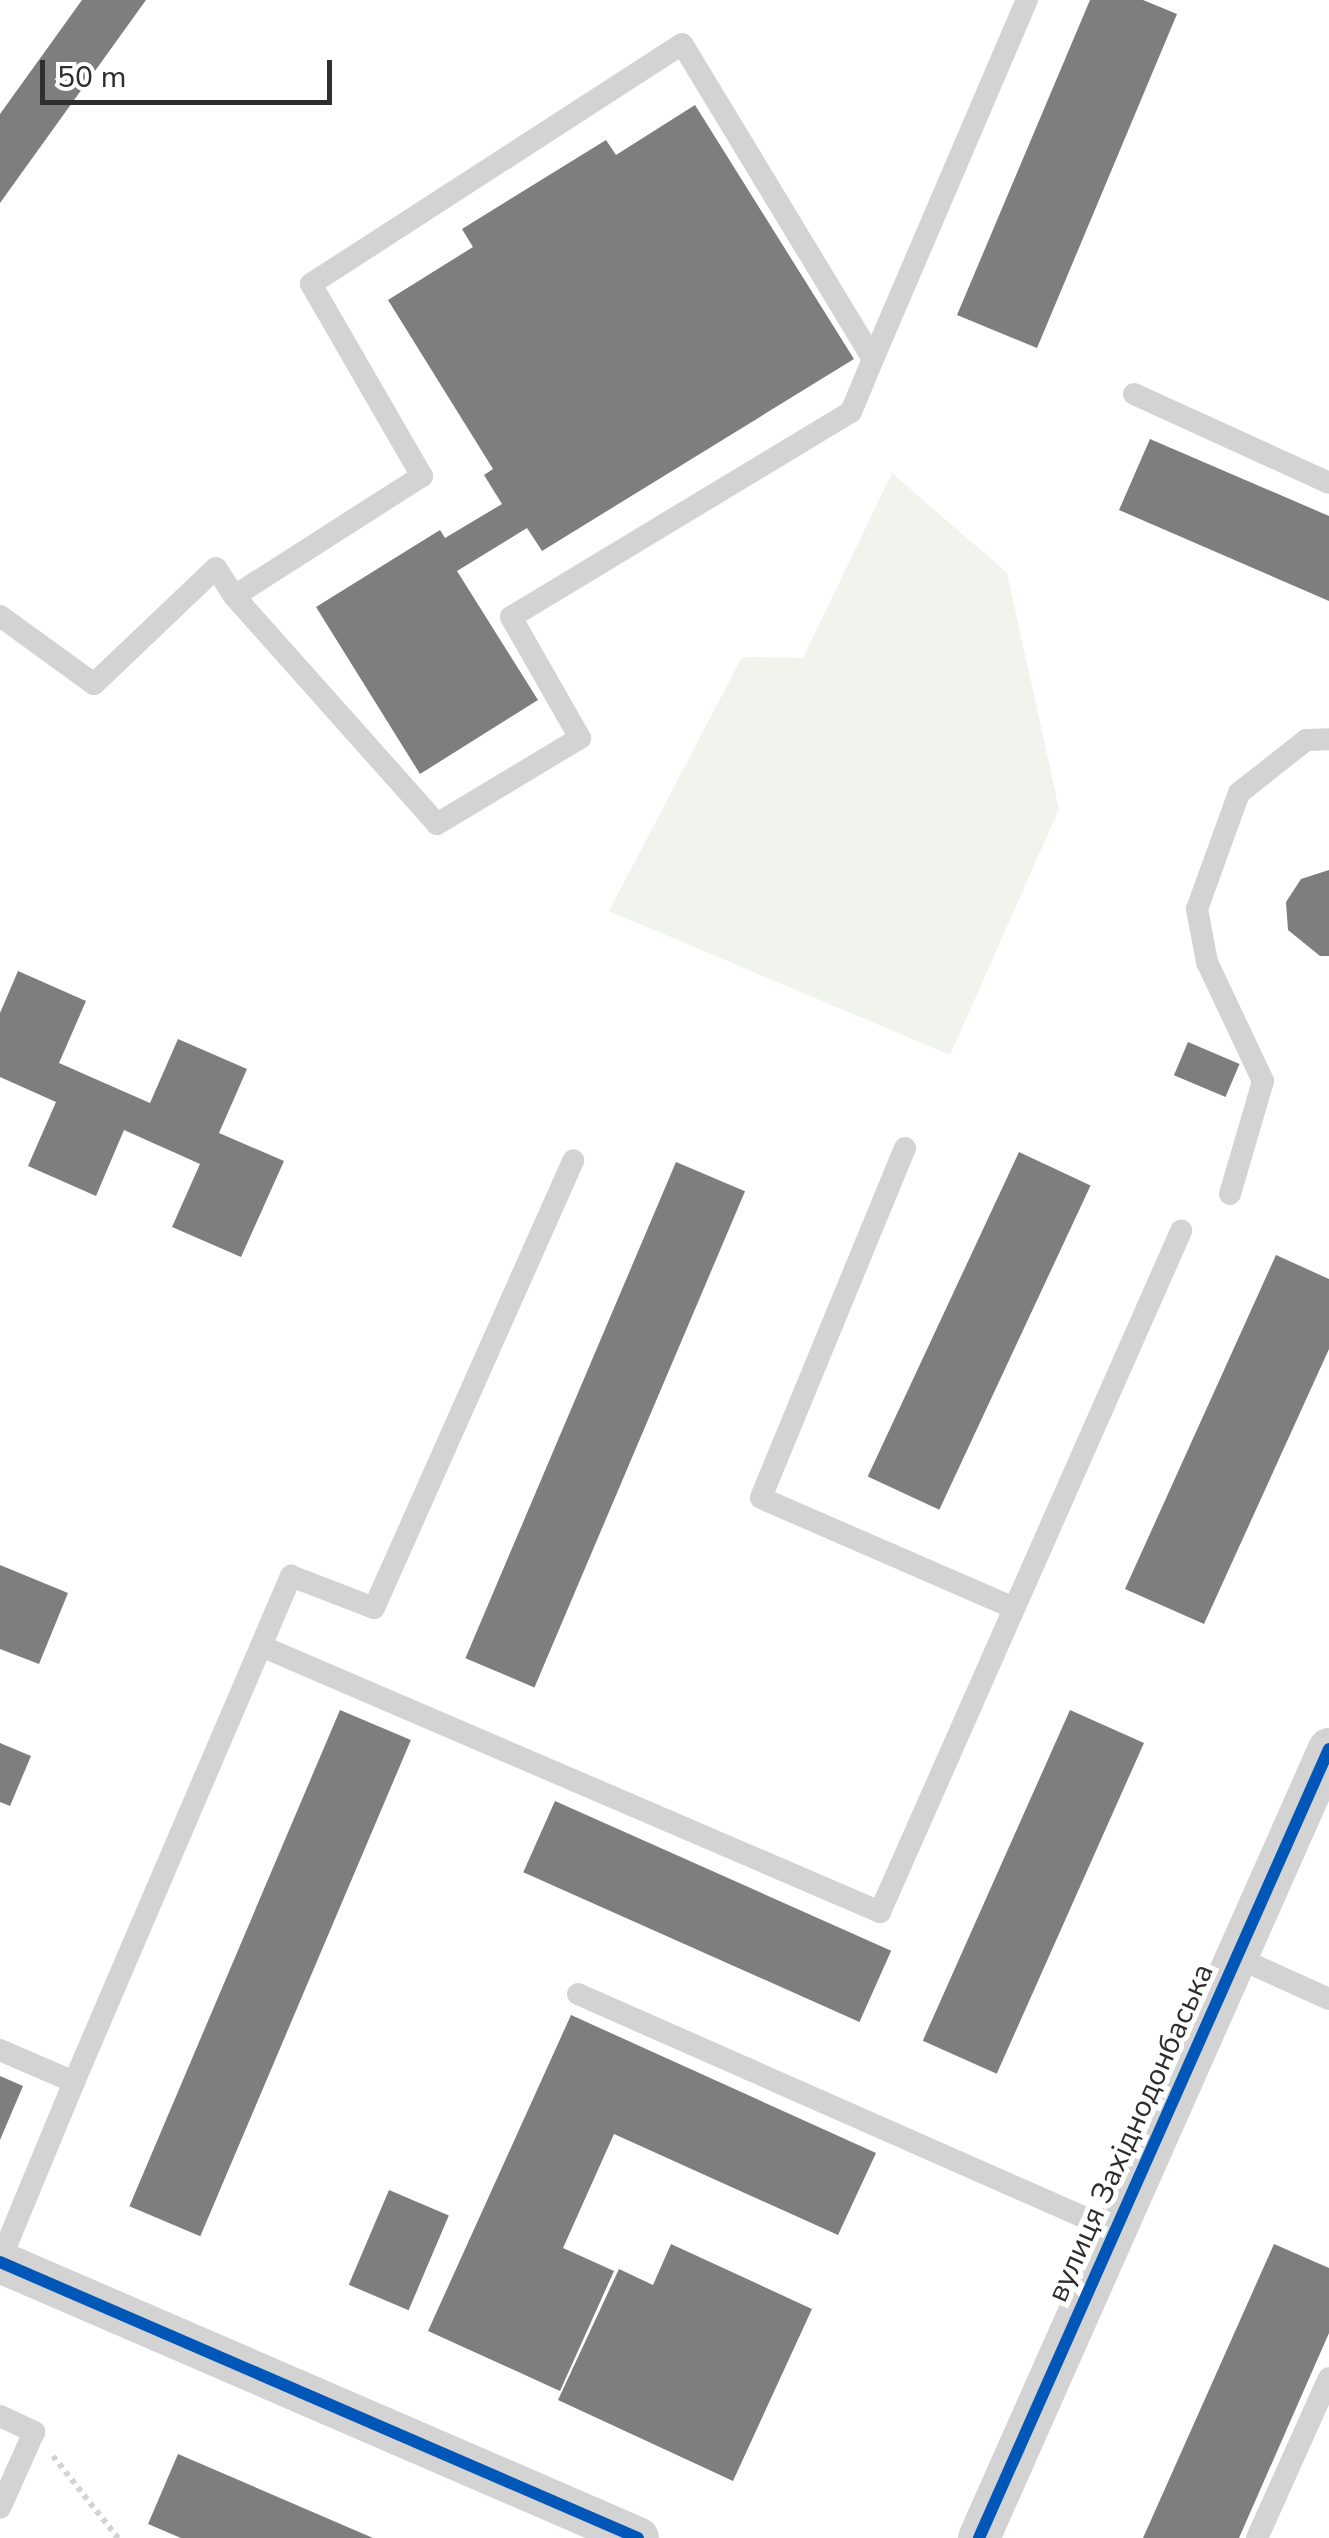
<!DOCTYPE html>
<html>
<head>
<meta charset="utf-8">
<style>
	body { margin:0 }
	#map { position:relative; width:1329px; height:2538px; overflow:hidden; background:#fff; font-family:"Nunito Sans",sans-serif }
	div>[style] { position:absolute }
	.green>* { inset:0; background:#f0f4ec }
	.building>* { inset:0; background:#7e7e7e; transform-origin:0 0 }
	.path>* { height:6px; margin-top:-3px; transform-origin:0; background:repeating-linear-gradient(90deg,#d3d3d3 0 5px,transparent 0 10px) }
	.service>* { height:22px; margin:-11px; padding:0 11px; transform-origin:11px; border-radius:11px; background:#d3d3d3 }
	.minor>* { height:42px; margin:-21px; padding:0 21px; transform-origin:21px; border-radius:21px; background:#d3d3d3 }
	.cycleway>* { height:12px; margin:-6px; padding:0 6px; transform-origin:6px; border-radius:6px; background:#0057b8 }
	span { translate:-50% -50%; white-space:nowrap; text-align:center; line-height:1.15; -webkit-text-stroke:10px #fff; paint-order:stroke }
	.street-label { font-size:30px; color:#2e2e2e }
	.scale { position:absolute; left:40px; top:60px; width:292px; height:45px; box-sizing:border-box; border:5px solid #2e2e2e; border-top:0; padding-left:12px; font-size:30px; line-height:35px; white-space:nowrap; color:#2e2e2e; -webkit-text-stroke:8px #fff; paint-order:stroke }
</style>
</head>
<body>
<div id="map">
	<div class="green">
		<div style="clip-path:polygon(892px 473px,1007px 573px,1059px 809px,950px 1055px,609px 911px,742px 657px,803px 658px)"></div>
	</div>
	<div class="building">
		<div style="clip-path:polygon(82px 0,146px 0,0 203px,0 114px)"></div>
		<div style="clip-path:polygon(1090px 0,1143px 0,1177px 14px,1037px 348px,957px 315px)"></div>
		<div style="clip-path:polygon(695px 105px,854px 359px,542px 551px,527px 528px,457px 571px,538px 700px,420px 774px,316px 607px,440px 530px,445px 538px,502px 504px,484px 475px,493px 469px,388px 300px,473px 247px,462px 229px,606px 140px,616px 155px)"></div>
		<div style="clip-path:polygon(1150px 439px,1329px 516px,1329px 601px,1119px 510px)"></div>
		<div style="clip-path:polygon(1329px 870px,1329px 956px,1320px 956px,1288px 930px,1286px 902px,1301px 879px)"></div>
		<div style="clip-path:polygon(18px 971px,86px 1001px,59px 1063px,150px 1103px,178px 1039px,247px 1069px,219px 1133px,284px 1161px,241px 1257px,172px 1227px,200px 1164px,124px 1130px,96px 1196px,28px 1166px,56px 1102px,0 1077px,0 1013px)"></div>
		<div style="left:1188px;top:1042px;width:56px;height:36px;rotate:23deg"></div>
		<div style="left:1019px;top:1152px;width:79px;height:358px;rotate:25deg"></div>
		<div style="left:676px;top:1162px;width:75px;height:539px;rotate:23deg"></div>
		<div style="clip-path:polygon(1276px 1255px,1329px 1279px,1329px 1349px,1204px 1624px,1125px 1589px)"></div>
		<div style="clip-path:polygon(0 1565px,68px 1593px,39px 1664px,0 1649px)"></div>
		<div style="left:340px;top:1710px;width:77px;height:539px;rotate:23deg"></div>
		<div style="left:1070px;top:1710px;width:81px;height:362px;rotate:24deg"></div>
		<div style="clip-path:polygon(0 1743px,31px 1756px,10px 1806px,0 1802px)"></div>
		<div style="left:555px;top:1801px;width:368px;height:78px;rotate:24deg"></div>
		<div style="clip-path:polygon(571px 2015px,876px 2153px,838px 2235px,614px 2134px,563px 2248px,614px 2271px,560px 2391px,428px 2331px)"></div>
		<div style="clip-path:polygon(0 2076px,23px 2086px,0 2140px)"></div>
		<div style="left:389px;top:2190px;width:65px;height:103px;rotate:23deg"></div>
		<div style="clip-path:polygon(671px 2244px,812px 2309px,733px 2481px,558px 2400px,619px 2269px,653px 2285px)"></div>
		<div style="clip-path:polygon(1274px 2244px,1329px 2268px,1329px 2333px,1239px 2538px,1143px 2538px)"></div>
		<div style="clip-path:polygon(178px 2454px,373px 2538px,181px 2538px,148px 2524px)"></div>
	</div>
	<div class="path">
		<div style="left:53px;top:2456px;width:105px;rotate:51.6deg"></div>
	</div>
	<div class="service">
		<div style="left:873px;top:359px;width:391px;rotate:-66.8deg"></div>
		<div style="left:1134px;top:394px;width:214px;rotate:24.5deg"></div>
		<div style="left:0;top:616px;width:116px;rotate:35.9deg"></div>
		<div style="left:94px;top:684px;width:168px;rotate:-43.6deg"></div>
		<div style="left:216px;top:568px;width:33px;rotate:57deg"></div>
		<div style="left:234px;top:596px;width:305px;rotate:48.3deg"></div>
		<div style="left:437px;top:824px;width:167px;rotate:-31deg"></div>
		<div style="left:580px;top:738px;width:139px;rotate:-119.7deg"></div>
		<div style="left:511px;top:617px;width:397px;rotate:-31.1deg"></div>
		<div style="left:851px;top:412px;width:57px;rotate:-67.5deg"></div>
		<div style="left:873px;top:359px;width:368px;rotate:-121.2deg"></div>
		<div style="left:682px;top:44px;width:442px;rotate:147.1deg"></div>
		<div style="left:311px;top:284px;width:222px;rotate:60deg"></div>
		<div style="left:422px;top:476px;width:223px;rotate:147.4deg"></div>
		<div style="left:905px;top:1148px;width:378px;rotate:112.4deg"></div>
		<div style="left:761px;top:1498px;width:276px;rotate:23.5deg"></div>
		<div style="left:1230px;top:1194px;width:118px;rotate:-73.7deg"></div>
		<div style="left:1263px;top:1081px;width:132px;rotate:-115.2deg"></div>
		<div style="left:1207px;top:962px;width:54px;rotate:-100.7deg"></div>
		<div style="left:1197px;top:909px;width:123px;rotate:-70.1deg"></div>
		<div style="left:1239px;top:793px;width:85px;rotate:-38.3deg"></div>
		<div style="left:1306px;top:740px;width:23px;rotate:-2deg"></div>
		<div style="left:261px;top:1646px;width:674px;rotate:23.25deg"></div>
		<div style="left:880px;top:1912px;width:745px;rotate:-66.15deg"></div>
		<div style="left:1236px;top:1957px;width:102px;rotate:24.3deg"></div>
		<div style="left:578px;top:1994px;width:587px;rotate:23.81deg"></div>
		<div style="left:0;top:2050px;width:81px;rotate:23.4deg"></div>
		<div style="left:74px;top:2082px;width:194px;rotate:112.5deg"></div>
		<div style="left:74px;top:2082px;width:551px;rotate:-66.79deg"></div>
		<div style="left:291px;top:1576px;width:89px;rotate:21.1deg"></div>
		<div style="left:374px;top:1608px;width:490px;rotate:-66deg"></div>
		<div style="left:0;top:2416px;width:38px;rotate:25deg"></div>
		<div style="left:34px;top:2432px;width:83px;rotate:114.1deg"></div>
		<div style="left:1257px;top:2538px;width:175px;rotate:-65.8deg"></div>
	</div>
	<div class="minor">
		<div style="left:0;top:2262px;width:695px;rotate:23.39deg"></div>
		<div style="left:979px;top:2538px;width:863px;rotate:-66.08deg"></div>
	</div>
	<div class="cycleway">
		<div style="left:0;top:2262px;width:695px;rotate:23.39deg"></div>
		<div style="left:979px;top:2538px;width:863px;rotate:-66.08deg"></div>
	</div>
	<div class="street-label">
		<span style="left:1131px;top:2133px;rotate:-66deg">вулиця Західнодонбаська</span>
	</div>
	<div class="scale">50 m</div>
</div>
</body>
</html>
